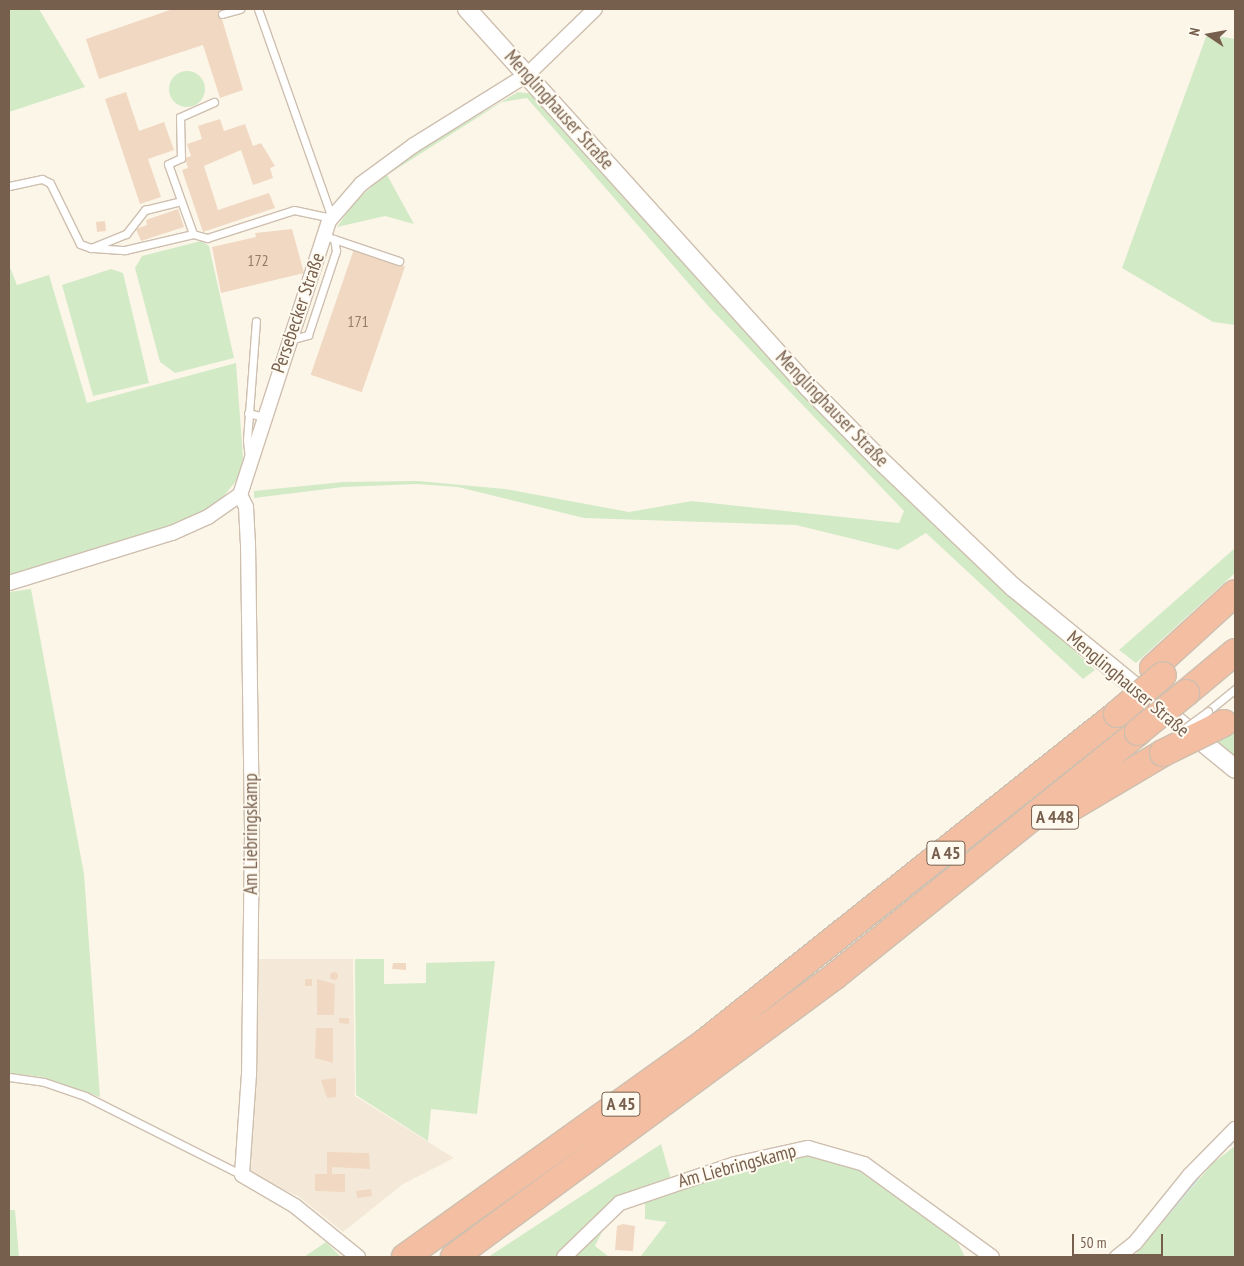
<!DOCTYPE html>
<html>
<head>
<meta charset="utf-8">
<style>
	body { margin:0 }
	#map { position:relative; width:1244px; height:1266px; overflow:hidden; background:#fcf6e9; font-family:"PT Sans Narrow",sans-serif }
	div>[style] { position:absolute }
	.residential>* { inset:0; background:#f4e9d8 }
	.green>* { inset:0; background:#d3eac7 }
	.round { border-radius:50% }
	.stream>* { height:4px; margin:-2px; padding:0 2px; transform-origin:2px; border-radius:2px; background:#bedde6 }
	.building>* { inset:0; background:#f1d8c2; transform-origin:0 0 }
	.roads { filter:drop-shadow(1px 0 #cebfaf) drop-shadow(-1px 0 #cebfaf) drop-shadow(0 1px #cebfaf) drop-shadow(0 -1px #cebfaf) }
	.service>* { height:7px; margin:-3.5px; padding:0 3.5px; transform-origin:3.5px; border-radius:3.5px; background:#fff }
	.minor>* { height:14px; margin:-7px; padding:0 7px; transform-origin:7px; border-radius:7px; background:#fff }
	.tertiary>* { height:18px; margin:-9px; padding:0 9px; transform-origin:9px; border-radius:9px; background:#fff }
	.motorway>* { height:26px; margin:-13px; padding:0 13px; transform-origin:13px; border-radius:13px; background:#f4bea2 }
	.bridges { filter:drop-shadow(1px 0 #cebfaf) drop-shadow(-1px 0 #cebfaf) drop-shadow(0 1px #cebfaf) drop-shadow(0 -1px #cebfaf) }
	.service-bridge>* { height:7px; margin:-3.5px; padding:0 3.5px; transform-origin:3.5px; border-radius:3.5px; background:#fff }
	.motorway-bridge>* { height:26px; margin:-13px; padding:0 13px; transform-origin:13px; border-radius:13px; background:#f4bea2 }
	span { translate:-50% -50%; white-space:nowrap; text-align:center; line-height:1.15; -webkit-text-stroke:4px #fffaf0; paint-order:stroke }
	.number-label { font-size:16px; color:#967d6a }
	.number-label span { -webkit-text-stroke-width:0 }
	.shield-label span { padding:1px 4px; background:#fffaf0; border:1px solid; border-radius:4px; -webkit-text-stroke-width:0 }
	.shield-label { font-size:18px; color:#775f4d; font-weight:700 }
	.street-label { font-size:19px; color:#775f4d }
	.frame { position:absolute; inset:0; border:10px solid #775f4d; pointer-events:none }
	.north { position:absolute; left:1184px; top:10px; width:50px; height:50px; -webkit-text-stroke:4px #fffaf0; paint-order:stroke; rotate:282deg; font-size:14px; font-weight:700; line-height:20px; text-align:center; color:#775f4d }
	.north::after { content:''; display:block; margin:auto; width:18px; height:22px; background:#775f4d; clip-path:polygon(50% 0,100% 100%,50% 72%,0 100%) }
	.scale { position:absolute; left:1072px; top:1234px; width:91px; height:22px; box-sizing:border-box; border:2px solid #775f4d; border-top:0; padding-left:6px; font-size:15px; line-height:18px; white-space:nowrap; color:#775f4d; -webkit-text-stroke:4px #fffaf0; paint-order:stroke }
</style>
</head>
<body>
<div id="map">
	<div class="residential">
		<div style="clip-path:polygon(256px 959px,353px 959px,355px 1096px,454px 1158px,403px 1184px,343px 1232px,298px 1196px,251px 1175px)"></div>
	</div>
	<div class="green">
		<div style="clip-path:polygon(9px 9px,39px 9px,85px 87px,9px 112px)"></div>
		<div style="clip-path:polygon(1207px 34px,1235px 39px,1235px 325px,1213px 322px,1122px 268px)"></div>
		<div class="round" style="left:169px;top:71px;width:36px;height:36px"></div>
		<div style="clip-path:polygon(518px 92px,534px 94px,852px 446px,1095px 670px,1083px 679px,926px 533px,898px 550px,796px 525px,584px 518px,458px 487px,417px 484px,343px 487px,254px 498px,254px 491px,343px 482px,418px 481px,505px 489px,629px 512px,692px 501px,899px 523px,904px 511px,710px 308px,527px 98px,502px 102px,387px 175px,414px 224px,385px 216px,337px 227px,354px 203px,398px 162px)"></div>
		<div style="clip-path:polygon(201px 241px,209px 246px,234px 358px,175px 373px,160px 362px,135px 268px,142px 256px)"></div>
		<div style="clip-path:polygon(9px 265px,17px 285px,49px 275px,87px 403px,236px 363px,244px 471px,215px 507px,178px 525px,9px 575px)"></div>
		<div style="clip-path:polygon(111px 269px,123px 273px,149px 383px,93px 396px,62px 285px)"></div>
		<div style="clip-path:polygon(1235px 548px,1235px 573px,1136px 663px,1119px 650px)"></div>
		<div style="clip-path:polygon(31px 589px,84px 874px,100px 1097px,42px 1077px,9px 1073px,9px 592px)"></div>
		<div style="clip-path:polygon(1235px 728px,1235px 761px,1213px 738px)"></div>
		<div style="clip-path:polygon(355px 959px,384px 959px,384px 984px,426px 983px,426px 963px,495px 961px,477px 1114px,431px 1109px,428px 1141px,356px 1095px)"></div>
		<div style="clip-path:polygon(661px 1144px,671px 1179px,618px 1200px,595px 1246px,609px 1257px,488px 1257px)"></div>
		<div style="clip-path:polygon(1235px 1146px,1235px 1257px,1133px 1257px,1213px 1163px)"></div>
		<div style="clip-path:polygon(812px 1153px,845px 1161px,879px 1179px,955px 1237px,965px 1257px,640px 1257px,667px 1222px,645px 1219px,645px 1200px,755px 1164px)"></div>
		<div style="clip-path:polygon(9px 1210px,15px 1210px,19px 1257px,9px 1257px)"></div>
		<div style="clip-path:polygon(326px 1242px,341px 1257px,304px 1257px)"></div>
	</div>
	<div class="stream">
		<div style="left:1229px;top:1145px;width:8px;rotate:-45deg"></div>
		<div style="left:1162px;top:1220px;width:56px;rotate:-50.1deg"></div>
	</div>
	<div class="building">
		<div style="clip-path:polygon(173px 9px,219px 9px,243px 90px,220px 98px,203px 45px,99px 79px,86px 39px)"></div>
		<div style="clip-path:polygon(126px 92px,139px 131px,164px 122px,174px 150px,148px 159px,161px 197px,140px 204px,105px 99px)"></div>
		<div style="clip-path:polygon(220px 119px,224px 131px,245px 124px,253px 146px,261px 143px,275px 166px,270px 168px,273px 178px,253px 185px,241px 150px,204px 166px,218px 210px,269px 193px,275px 208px,203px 232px,182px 170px,188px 168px,185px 158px,191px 156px,187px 144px,202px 139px,198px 126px)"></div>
		<div style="clip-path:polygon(178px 209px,184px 227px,141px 241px,136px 229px,147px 225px,146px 220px)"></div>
		<div style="left:105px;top:221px;width:10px;height:9px;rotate:84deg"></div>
		<div style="clip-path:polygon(292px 229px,304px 273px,221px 293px,212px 247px,256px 237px,255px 233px)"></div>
		<div style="left:354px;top:249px;width:54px;height:133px;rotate:19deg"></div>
		<div style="clip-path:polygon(393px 963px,406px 963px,406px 970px,392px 969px)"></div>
		<div class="round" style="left:330px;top:972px;width:8px;height:8px"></div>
		<div style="left:305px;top:979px;width:7px;height:7px"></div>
		<div style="clip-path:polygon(317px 979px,335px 984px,334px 1015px,317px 1015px)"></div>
		<div style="clip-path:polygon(339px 1018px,349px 1018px,349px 1024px,339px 1023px)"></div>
		<div style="clip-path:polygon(316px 1028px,333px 1028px,333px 1063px,315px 1058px)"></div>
		<div style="clip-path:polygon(336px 1078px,336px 1097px,327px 1098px,321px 1080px)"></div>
		<div style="clip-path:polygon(327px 1152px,369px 1153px,370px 1169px,332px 1167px,332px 1174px,345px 1174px,345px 1192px,315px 1191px,315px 1174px,327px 1174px)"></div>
		<div style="left:371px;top:1189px;width:7px;height:15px;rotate:82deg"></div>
		<div style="clip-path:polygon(623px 1224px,635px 1226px,633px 1251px,615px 1250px,617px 1226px)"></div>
	</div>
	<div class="roads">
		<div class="service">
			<div style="left:258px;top:9px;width:222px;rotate:70.5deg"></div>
			<div style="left:222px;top:14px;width:19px;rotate:-16deg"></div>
			<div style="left:214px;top:102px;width:37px;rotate:156deg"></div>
			<div style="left:180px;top:117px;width:41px;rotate:88.6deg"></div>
			<div style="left:181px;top:158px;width:14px;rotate:155deg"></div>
			<div style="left:168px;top:164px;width:74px;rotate:70.3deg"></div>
			<div style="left:193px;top:234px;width:15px;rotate:16deg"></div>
			<div style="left:207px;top:238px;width:91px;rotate:-17.8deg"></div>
			<div style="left:294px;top:210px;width:39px;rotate:12deg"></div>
			<div style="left:9px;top:186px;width:34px;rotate:-12deg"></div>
			<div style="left:42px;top:179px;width:9px;rotate:27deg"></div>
			<div style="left:50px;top:183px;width:68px;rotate:63.8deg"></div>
			<div style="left:80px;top:244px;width:12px;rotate:20deg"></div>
			<div style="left:91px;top:248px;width:38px;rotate:-22deg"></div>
			<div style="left:126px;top:234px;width:31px;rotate:-52deg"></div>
			<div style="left:145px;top:210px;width:37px;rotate:-14deg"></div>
			<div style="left:331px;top:238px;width:72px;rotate:18.7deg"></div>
			<div style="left:93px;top:248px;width:32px;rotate:4deg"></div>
			<div style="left:125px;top:250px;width:70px;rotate:-13.2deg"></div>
			<div style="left:289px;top:340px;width:20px;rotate:-15deg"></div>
			<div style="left:308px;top:335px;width:89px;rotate:-71.6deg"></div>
			<div style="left:336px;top:251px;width:12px;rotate:-99deg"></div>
			<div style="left:248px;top:413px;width:16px;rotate:14deg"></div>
			<div style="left:249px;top:459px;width:19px;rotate:-96deg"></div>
			<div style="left:247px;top:440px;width:119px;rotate:-85.7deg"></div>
			<div style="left:1208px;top:711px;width:35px;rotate:-39deg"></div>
			<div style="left:9px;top:1077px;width:35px;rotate:8deg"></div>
			<div style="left:44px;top:1082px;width:43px;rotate:18.9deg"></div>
			<div style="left:85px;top:1096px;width:176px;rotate:26.7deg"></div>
		</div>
		<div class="minor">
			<div style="left:240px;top:495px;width:13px;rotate:63deg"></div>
			<div style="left:246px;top:507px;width:36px;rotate:87deg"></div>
			<div style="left:248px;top:543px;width:291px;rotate:89.2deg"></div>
			<div style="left:252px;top:834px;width:240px;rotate:90.7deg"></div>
			<div style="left:249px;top:1074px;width:101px;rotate:94deg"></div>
			<div style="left:242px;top:1175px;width:61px;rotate:30.3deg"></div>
			<div style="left:295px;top:1206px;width:81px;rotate:39deg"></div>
			<div style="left:9px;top:583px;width:170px;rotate:-17.1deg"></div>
			<div style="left:172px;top:533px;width:39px;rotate:-24deg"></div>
			<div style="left:208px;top:517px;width:39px;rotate:-35deg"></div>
			<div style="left:240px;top:495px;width:288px;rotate:-72deg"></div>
			<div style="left:329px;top:221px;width:49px;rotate:-49.1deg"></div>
			<div style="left:361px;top:184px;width:66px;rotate:-36.3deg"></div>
			<div style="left:414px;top:145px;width:134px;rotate:-31.9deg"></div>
			<div style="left:528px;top:74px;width:93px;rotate:-44.1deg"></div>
			<div style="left:564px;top:1257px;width:78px;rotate:-44deg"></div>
			<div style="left:620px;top:1203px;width:121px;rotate:-18.7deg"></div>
			<div style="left:735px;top:1164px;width:75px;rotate:-12.4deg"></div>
			<div style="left:808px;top:1148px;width:58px;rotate:15.9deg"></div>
			<div style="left:864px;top:1164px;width:158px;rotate:36deg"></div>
			<div style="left:1117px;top:1257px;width:23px;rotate:-38deg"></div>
			<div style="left:1135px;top:1243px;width:86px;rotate:-51.1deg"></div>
			<div style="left:1189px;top:1176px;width:66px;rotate:-45.6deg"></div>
		</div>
		<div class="tertiary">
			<div style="left:467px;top:9px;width:510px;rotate:47.94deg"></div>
			<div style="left:809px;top:388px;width:98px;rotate:45.4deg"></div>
			<div style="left:878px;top:458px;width:187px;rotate:43.7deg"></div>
			<div style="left:1013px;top:587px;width:287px;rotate:39.3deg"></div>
		</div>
		<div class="motorway">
			<div style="left:1153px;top:668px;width:111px;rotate:-42.4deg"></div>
			<div style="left:1186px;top:693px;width:64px;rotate:-39.9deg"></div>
			<div style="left:1057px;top:816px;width:123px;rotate:-30.7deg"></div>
			<div style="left:405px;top:1257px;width:369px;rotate:-35.6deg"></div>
			<div style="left:705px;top:1042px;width:527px;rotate:-38.52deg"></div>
			<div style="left:454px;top:1257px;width:473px;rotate:-36.4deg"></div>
			<div style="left:835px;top:976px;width:389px;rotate:-38.8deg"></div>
		</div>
	</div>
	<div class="bridges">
		<div class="service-bridge">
			<div style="left:1178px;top:733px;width:37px;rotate:-36deg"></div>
		</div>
		<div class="motorway-bridge">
			<div style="left:1117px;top:714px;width:60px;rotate:-40.3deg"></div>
			<div style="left:1138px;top:732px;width:62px;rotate:-39.1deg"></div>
			<div style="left:1163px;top:753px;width:68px;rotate:-26.2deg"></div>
		</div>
	</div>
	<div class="number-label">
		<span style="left:258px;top:260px">172</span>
		<span style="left:358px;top:321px">171</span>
	</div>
	<div class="shield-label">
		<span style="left:1055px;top:817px">A 448</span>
		<span style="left:946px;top:853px">A 45</span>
		<span style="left:621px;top:1104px">A 45</span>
	</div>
	<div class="street-label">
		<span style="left:559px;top:110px;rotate:48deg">Menglinghauser Straße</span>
		<span style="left:298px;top:313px;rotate:-71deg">Persebecker Straße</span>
		<span style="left:832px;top:409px;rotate:46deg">Menglinghauser Straße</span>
		<span style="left:1128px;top:684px;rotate:40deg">Menglinghauser Straße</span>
		<span style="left:251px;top:834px;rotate:-90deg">Am Liebringskamp</span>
		<span style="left:737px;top:1166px;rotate:-15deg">Am Liebringskamp</span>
	</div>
	<div class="frame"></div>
	<div class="north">N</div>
	<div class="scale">50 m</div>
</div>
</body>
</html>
